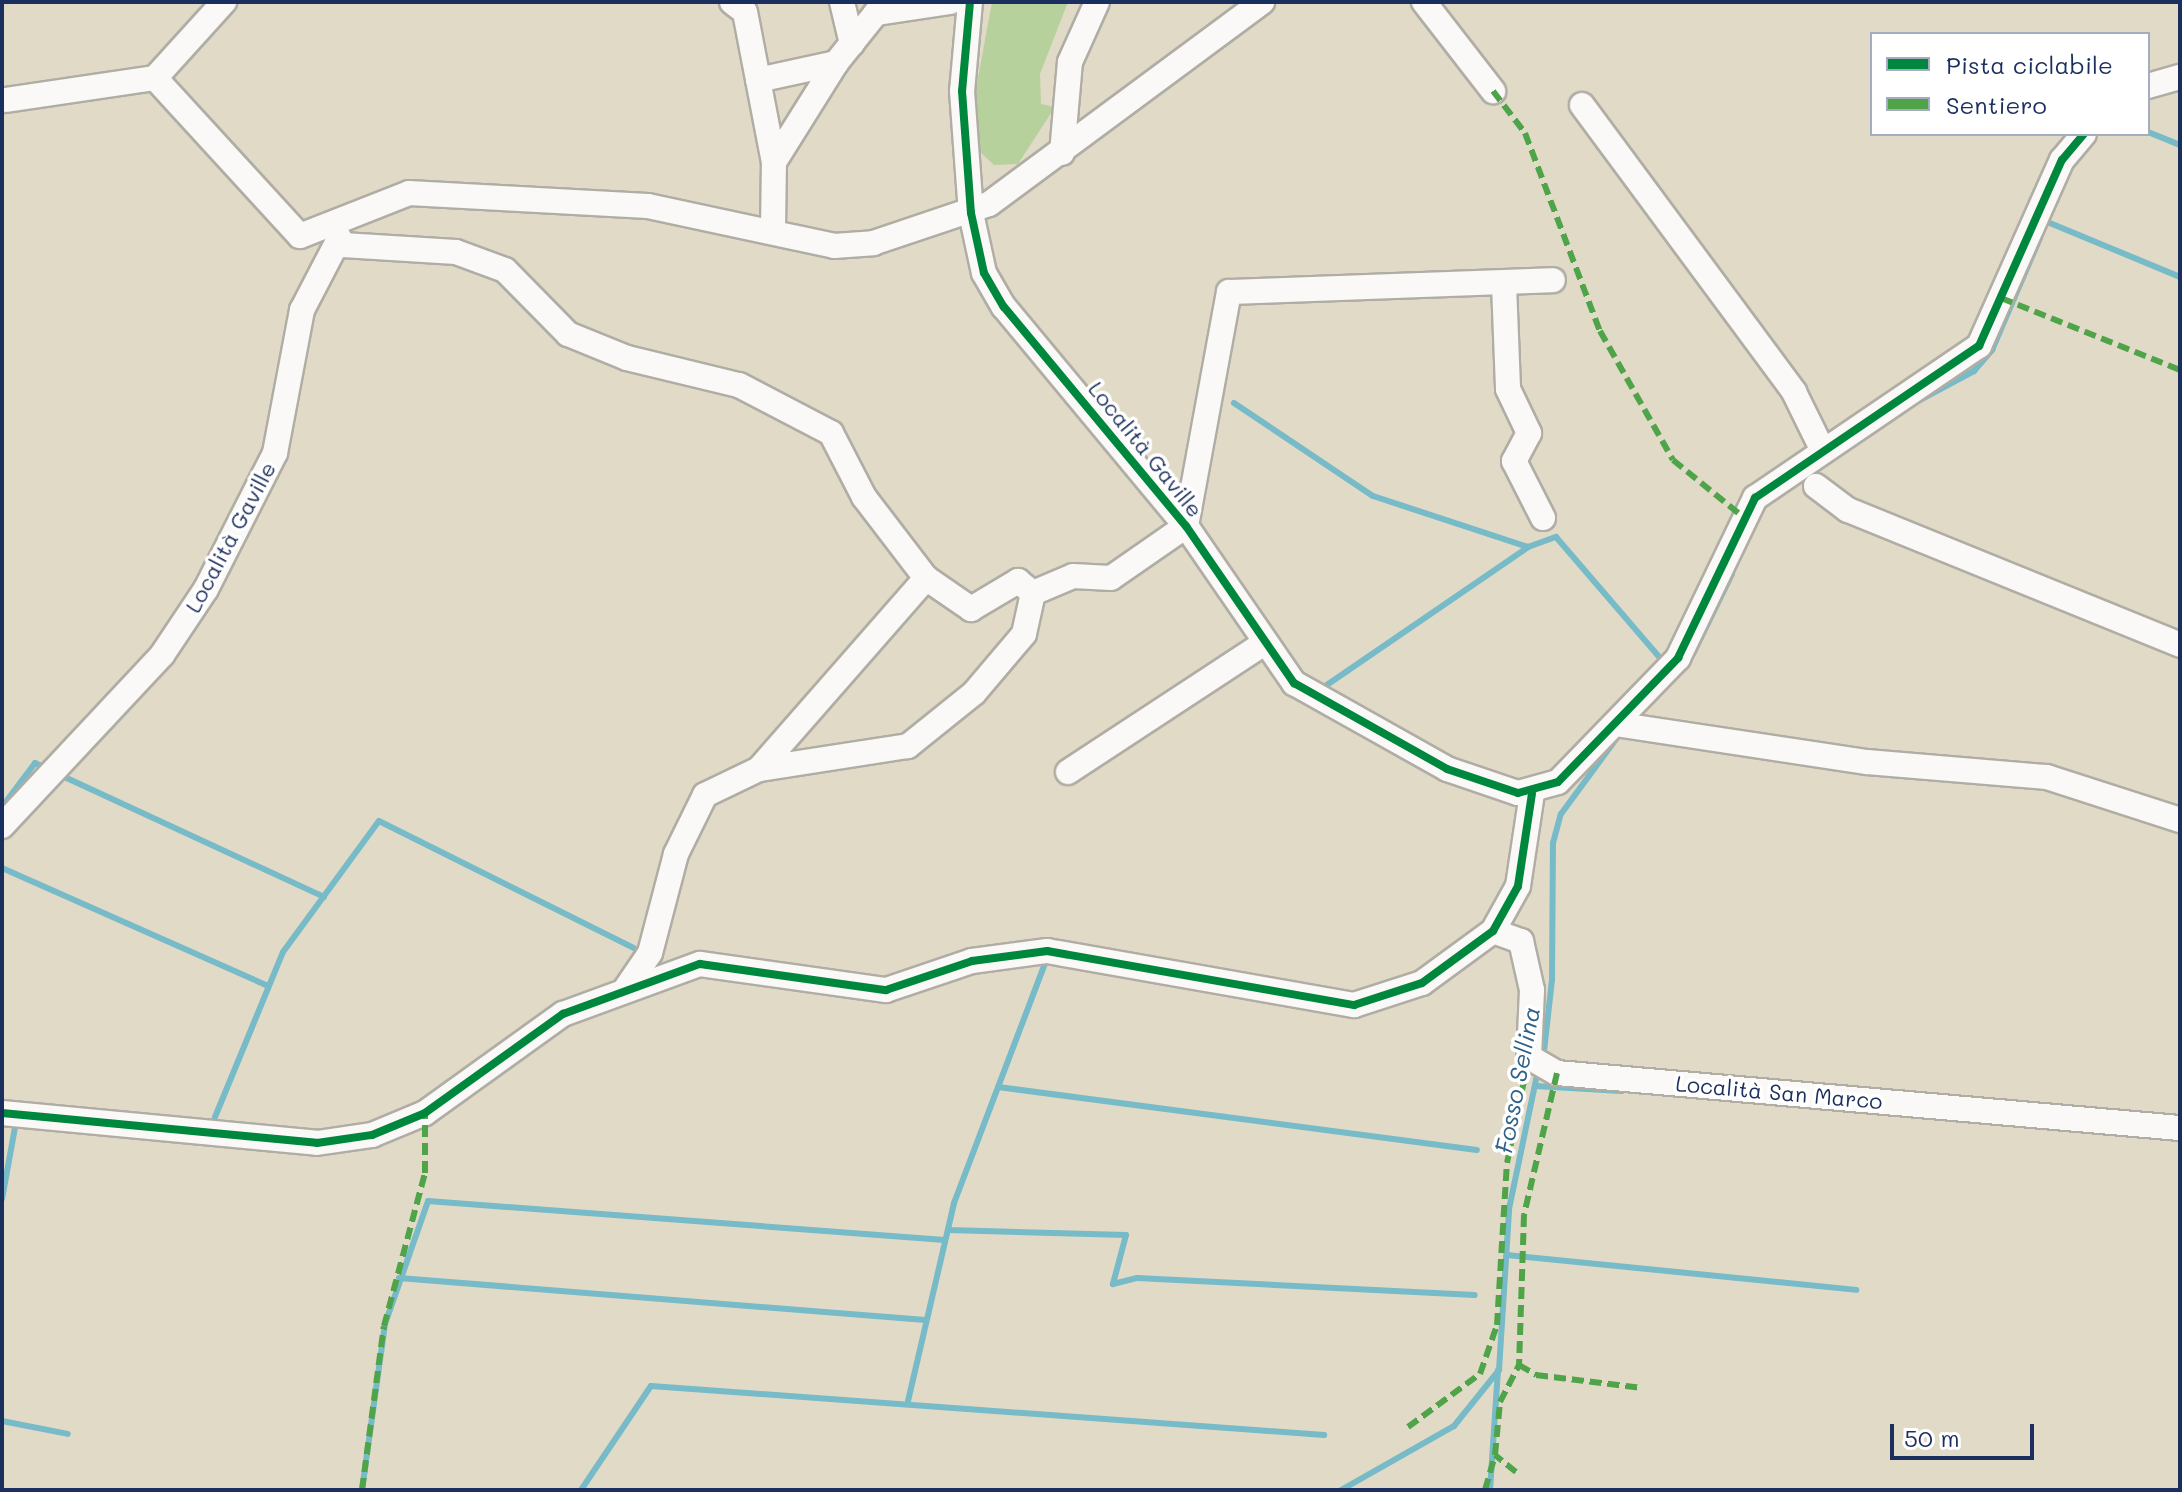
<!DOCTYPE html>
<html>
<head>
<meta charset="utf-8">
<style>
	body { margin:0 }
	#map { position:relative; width:2182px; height:1492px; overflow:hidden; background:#e1dac7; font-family:Mali,sans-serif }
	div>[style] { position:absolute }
	.green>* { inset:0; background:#b7d19d }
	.stream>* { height:6px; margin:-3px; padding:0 3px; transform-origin:3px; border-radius:3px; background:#77bac8 }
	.roads { filter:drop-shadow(2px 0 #b0ada5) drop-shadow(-2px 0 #b0ada5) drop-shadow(0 2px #b0ada5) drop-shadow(0 -2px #b0ada5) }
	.minor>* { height:24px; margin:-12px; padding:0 12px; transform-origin:12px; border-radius:12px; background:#faf9f7 }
	.quiet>* { height:6px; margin-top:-3px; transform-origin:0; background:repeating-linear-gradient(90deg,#4fa44a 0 12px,transparent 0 18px) }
	.cycleway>* { height:8px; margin:-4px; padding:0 4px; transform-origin:4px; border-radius:4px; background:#00873e }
	span { translate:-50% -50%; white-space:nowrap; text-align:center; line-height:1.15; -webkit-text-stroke:7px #fff; paint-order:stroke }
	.street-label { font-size:22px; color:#1b2f5e }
	.water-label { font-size:24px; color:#2d6188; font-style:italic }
	.frame { position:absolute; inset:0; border:4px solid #1b2f5e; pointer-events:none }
	.legend { position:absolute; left:1870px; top:32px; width:280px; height:104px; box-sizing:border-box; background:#fff; border:2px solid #a4acbf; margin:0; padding:10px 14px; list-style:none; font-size:24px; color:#1b2f5e }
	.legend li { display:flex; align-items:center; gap:16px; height:40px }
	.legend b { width:40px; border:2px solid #a4acbf }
	.scale { position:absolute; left:1890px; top:1424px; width:144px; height:36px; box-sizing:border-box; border:4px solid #1b2f5e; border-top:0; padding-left:10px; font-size:24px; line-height:28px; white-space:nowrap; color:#1b2f5e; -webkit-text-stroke:6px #fff; paint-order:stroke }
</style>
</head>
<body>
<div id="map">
	<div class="green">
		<div style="clip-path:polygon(992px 2px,1068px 2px,1040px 74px,1041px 104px,1055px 107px,1018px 164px,994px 165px,979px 151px,975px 94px)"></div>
	</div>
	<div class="stream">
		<div style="left:2148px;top:132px;width:35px;rotate:22deg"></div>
		<div style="left:2045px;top:221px;width:146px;rotate:22.5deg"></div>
		<div style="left:1918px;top:401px;width:64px;rotate:-28.2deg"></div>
		<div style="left:1974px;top:371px;width:28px;rotate:-49deg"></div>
		<div style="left:1992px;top:350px;width:122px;rotate:-66.8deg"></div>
		<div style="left:1234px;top:403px;width:167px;rotate:33.8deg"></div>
		<div style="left:1373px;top:496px;width:163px;rotate:18.2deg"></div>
		<div style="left:1693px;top:654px;width:89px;rotate:-64deg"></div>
		<div style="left:1318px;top:691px;width:255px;rotate:-34.4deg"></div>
		<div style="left:1528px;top:547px;width:30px;rotate:-20deg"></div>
		<div style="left:1556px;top:537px;width:169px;rotate:49.3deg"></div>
		<div style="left:58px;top:774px;width:293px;rotate:24.8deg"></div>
		<div style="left:2px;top:807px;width:55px;rotate:-53.1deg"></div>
		<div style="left:35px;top:763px;width:14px;rotate:25deg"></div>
		<div style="left:2px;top:868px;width:291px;rotate:23.9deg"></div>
		<div style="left:1543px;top:1060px;width:81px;rotate:-83.6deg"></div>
		<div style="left:1552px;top:980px;width:137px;rotate:-89.6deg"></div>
		<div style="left:1553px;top:843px;width:30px;rotate:-75deg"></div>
		<div style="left:1561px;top:814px;width:93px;rotate:-53.7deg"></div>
		<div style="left:1535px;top:1086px;width:87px;rotate:3.3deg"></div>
		<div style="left:998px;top:1087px;width:483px;rotate:7.5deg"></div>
		<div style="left:215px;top:1117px;width:178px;rotate:-67.6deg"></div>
		<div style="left:283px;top:952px;width:162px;rotate:-53.8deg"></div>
		<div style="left:379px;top:821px;width:285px;rotate:26.5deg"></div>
		<div style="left:2px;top:1199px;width:78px;rotate:-79.7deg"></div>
		<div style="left:948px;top:1230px;width:178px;rotate:1.6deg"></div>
		<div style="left:1126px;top:1235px;width:51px;rotate:104.9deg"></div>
		<div style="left:1113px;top:1284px;width:25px;rotate:-14deg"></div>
		<div style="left:1137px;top:1278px;width:338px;rotate:2.9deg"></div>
		<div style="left:1507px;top:1255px;width:351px;rotate:5.7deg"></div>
		<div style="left:399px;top:1278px;width:528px;rotate:4.57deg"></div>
		<div style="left:908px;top:1401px;width:203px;rotate:-76.9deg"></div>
		<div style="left:954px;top:1203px;width:256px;rotate:-69.2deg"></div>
		<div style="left:2px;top:1421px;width:67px;rotate:11.1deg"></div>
		<div style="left:362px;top:1490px;width:168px;rotate:-82.1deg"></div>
		<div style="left:385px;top:1324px;width:130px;rotate:-70.7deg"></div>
		<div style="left:428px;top:1201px;width:518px;rotate:4.31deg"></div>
		<div style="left:581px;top:1490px;width:125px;rotate:-56.1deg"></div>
		<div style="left:651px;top:1386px;width:675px;rotate:4.16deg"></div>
		<div style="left:1341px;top:1490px;width:130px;rotate:-29.5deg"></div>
		<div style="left:1454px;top:1426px;width:72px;rotate:-51.2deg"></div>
		<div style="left:1499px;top:1370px;width:161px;rotate:-86.4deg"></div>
		<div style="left:1509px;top:1209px;width:142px;rotate:-78.2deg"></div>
		<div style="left:1490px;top:1490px;width:120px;rotate:-86.2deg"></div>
	</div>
	<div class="roads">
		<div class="minor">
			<div style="left:732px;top:2px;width:16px;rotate:38deg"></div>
			<div style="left:745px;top:12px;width:153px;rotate:79.1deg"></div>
			<div style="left:842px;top:2px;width:43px;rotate:76.6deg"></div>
			<div style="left:970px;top:2px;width:89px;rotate:95.1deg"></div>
			<div style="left:962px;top:91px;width:122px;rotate:85.8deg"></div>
			<div style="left:971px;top:213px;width:61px;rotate:77.8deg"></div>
			<div style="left:984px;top:273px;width:39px;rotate:60deg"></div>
			<div style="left:1004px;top:307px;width:285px;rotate:50.3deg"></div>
			<div style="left:1186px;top:526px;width:191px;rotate:55.5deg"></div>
			<div style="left:1294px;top:683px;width:176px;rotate:29.3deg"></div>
			<div style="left:1447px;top:769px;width:75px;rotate:18.7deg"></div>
			<div style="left:1518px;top:793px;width:41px;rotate:-15.4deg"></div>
			<div style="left:1558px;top:782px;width:173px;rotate:-45.9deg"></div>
			<div style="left:1678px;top:658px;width:178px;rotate:-64.3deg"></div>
			<div style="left:1755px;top:498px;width:271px;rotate:-34.2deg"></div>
			<div style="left:1979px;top:346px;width:204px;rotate:-66deg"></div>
			<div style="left:2062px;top:160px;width:34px;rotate:-50deg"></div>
			<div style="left:1424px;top:2px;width:113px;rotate:52.2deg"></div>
			<div style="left:155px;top:78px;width:214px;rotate:47.5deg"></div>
			<div style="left:300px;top:236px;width:117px;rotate:-21.5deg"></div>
			<div style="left:409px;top:193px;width:239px;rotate:3.1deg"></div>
			<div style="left:648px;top:206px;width:190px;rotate:12.1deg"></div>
			<div style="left:834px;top:246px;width:39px;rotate:-4deg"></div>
			<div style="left:873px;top:243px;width:122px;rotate:-18.6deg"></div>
			<div style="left:989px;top:204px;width:340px;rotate:-36.5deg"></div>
			<div style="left:758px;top:80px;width:80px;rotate:-12.3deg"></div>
			<div style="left:2148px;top:86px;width:33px;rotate:-16deg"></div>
			<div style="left:6px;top:100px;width:151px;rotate:-8.4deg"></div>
			<div style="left:155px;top:78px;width:103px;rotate:-47.8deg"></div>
			<div style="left:1582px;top:105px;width:357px;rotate:53.5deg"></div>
			<div style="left:1794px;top:392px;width:66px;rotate:63.8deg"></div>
			<div style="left:1062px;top:153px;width:91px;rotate:-85deg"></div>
			<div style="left:1070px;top:62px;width:66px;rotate:-65.8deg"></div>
			<div style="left:332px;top:225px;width:23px;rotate:61deg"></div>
			<div style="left:343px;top:245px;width:113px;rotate:3.5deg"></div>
			<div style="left:456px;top:252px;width:52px;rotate:20.2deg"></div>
			<div style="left:505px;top:270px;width:90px;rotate:45.5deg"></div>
			<div style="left:568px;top:334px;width:64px;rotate:22.1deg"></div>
			<div style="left:627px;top:358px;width:115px;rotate:13.6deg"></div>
			<div style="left:739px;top:385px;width:104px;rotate:27.6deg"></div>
			<div style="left:831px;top:433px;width:72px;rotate:62.7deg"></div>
			<div style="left:864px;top:497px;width:102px;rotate:52.6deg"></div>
			<div style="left:926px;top:578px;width:55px;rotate:34.6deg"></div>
			<div style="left:971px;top:609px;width:55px;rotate:-30.8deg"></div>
			<div style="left:1018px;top:581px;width:19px;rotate:39deg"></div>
			<div style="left:1033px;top:593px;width:42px;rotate:102.4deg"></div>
			<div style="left:1024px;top:634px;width:77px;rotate:130.3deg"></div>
			<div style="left:974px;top:693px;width:85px;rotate:141.2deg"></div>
			<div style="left:908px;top:746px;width:151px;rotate:171.2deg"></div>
			<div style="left:759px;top:769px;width:60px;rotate:154.3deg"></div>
			<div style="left:705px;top:795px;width:66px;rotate:116.2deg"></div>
			<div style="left:676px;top:854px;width:102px;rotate:104.7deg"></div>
			<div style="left:650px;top:953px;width:42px;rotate:124.4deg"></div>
			<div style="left:773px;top:230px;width:68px;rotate:-89.2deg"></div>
			<div style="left:774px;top:162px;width:117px;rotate:-57.9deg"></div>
			<div style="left:836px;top:63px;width:64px;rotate:-51.3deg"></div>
			<div style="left:876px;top:13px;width:75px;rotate:-8.5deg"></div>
			<div style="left:1504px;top:284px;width:105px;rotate:87.8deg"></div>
			<div style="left:1508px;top:389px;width:49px;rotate:64.5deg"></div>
			<div style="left:1529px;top:433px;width:32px;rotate:118deg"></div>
			<div style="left:1514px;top:461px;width:64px;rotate:63deg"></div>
			<div style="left:1816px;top:486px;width:40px;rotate:37deg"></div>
			<div style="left:1848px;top:510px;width:358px;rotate:22.1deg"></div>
			<div style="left:1033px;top:593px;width:43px;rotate:-23deg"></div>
			<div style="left:1073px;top:576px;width:38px;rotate:3deg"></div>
			<div style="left:1111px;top:578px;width:91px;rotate:-34.7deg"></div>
			<div style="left:1186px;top:526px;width:238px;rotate:-79.6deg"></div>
			<div style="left:1229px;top:292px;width:324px;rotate:-2.1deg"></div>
			<div style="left:1615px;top:724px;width:255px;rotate:8.6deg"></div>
			<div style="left:1867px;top:762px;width:181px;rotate:4.8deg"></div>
			<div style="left:2047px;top:777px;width:140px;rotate:17.9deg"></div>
			<div style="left:759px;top:769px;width:254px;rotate:-48.8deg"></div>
			<div style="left:1068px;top:772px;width:233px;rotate:-33.3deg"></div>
			<div style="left:2px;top:826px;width:234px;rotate:-46.9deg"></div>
			<div style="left:162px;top:655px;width:79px;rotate:-56.3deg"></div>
			<div style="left:206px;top:589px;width:153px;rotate:-63.1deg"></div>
			<div style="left:275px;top:453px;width:146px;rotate:-79.3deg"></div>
			<div style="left:302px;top:310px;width:80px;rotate:-62.5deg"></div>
			<div style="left:1493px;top:931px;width:30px;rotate:20deg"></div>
			<div style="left:1521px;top:941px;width:50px;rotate:77.3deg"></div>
			<div style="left:1532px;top:990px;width:67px;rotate:92.6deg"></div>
			<div style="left:1529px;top:1057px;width:32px;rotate:30deg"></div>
			<div style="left:1557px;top:1073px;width:625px;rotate:5.05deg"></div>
			<div style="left:2px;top:1113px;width:316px;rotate:5.4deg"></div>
			<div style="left:317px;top:1143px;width:56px;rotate:-8.3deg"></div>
			<div style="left:372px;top:1135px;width:57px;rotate:-22.5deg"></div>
			<div style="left:425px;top:1113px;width:170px;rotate:-35.7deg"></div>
			<div style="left:563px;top:1014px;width:146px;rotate:-20.1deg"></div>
			<div style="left:700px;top:964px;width:188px;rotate:8deg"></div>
			<div style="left:886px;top:990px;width:91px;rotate:-18.6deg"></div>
			<div style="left:972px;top:961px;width:76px;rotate:-7.6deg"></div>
			<div style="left:1047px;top:951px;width:312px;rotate:10deg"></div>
			<div style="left:1354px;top:1005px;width:71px;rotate:-17.9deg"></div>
			<div style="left:1422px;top:983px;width:88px;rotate:-36.2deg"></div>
			<div style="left:1493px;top:931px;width:51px;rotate:-60.9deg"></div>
			<div style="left:1518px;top:886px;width:94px;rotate:-81.4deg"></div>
		</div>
	</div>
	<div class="quiet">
		<div style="left:1493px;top:91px;width:53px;rotate:52.7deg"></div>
		<div style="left:1525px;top:133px;width:212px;rotate:69.3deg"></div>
		<div style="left:1600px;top:331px;width:148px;rotate:60.5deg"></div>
		<div style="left:1673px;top:460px;width:89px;rotate:39.1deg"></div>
		<div style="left:2001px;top:298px;width:193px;rotate:21.9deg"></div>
		<div style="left:1557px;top:1073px;width:146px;rotate:103.1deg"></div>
		<div style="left:1524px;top:1215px;width:150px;rotate:91.9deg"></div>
		<div style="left:1519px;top:1365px;width:20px;rotate:30deg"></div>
		<div style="left:1536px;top:1375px;width:107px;rotate:7deg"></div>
		<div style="left:1408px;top:1427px;width:89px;rotate:-36.4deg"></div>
		<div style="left:1480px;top:1374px;width:52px;rotate:-70.9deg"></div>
		<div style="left:1497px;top:1325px;width:162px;rotate:-86.5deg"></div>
		<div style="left:1507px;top:1163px;width:108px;rotate:-78.3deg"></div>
		<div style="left:1516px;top:1472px;width:27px;rotate:-141deg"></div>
		<div style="left:1495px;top:1455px;width:53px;rotate:-84.6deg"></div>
		<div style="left:1500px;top:1402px;width:42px;rotate:-62.8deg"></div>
		<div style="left:362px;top:1490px;width:165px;rotate:-82.4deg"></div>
		<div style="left:384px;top:1326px;width:158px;rotate:-75deg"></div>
		<div style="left:425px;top:1173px;width:60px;rotate:-90deg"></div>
		<div style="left:1485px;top:1490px;width:36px;rotate:-74deg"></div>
	</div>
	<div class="cycleway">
		<div style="left:970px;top:2px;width:89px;rotate:95.1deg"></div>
		<div style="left:962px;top:91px;width:122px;rotate:85.8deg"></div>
		<div style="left:971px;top:213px;width:61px;rotate:77.8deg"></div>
		<div style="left:984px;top:273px;width:39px;rotate:60deg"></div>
		<div style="left:1004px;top:307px;width:285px;rotate:50.3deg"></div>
		<div style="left:1186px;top:526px;width:191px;rotate:55.5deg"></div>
		<div style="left:1294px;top:683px;width:176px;rotate:29.3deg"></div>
		<div style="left:1447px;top:769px;width:75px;rotate:18.7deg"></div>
		<div style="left:1518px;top:793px;width:41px;rotate:-15.4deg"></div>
		<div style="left:1558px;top:782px;width:173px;rotate:-45.9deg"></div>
		<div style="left:1678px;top:658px;width:178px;rotate:-64.3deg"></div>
		<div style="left:1755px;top:498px;width:271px;rotate:-34.2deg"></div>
		<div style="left:1979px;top:346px;width:204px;rotate:-66deg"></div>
		<div style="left:2062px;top:160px;width:34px;rotate:-50deg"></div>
		<div style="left:2px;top:1113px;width:316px;rotate:5.4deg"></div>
		<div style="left:317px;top:1143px;width:56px;rotate:-8.3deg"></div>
		<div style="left:372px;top:1135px;width:57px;rotate:-22.5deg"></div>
		<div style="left:425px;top:1113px;width:170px;rotate:-35.7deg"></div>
		<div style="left:563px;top:1014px;width:146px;rotate:-20.1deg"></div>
		<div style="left:700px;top:964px;width:188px;rotate:8deg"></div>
		<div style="left:886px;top:990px;width:91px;rotate:-18.6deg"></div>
		<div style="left:972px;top:961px;width:76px;rotate:-7.6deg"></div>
		<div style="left:1047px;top:951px;width:312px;rotate:10deg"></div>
		<div style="left:1354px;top:1005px;width:71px;rotate:-17.9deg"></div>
		<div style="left:1422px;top:983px;width:88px;rotate:-36.2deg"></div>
		<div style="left:1493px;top:931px;width:51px;rotate:-60.9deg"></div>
		<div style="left:1518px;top:886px;width:94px;rotate:-81.4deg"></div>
	</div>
	<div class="street-label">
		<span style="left:1146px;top:449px;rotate:51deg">Località Gaville</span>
		<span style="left:230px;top:537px;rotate:-62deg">Località Gaville</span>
		<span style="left:1779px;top:1092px;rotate:5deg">Località San Marco</span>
	</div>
	<div class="water-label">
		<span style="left:1517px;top:1080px;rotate:-79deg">Fosso Sellina</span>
	</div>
	<div class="frame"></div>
	<ul class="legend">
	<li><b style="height:10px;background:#00873e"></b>Pista ciclabile</li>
	<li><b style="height:10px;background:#4fa44a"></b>Sentiero</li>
	</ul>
	<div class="scale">50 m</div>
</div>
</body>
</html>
